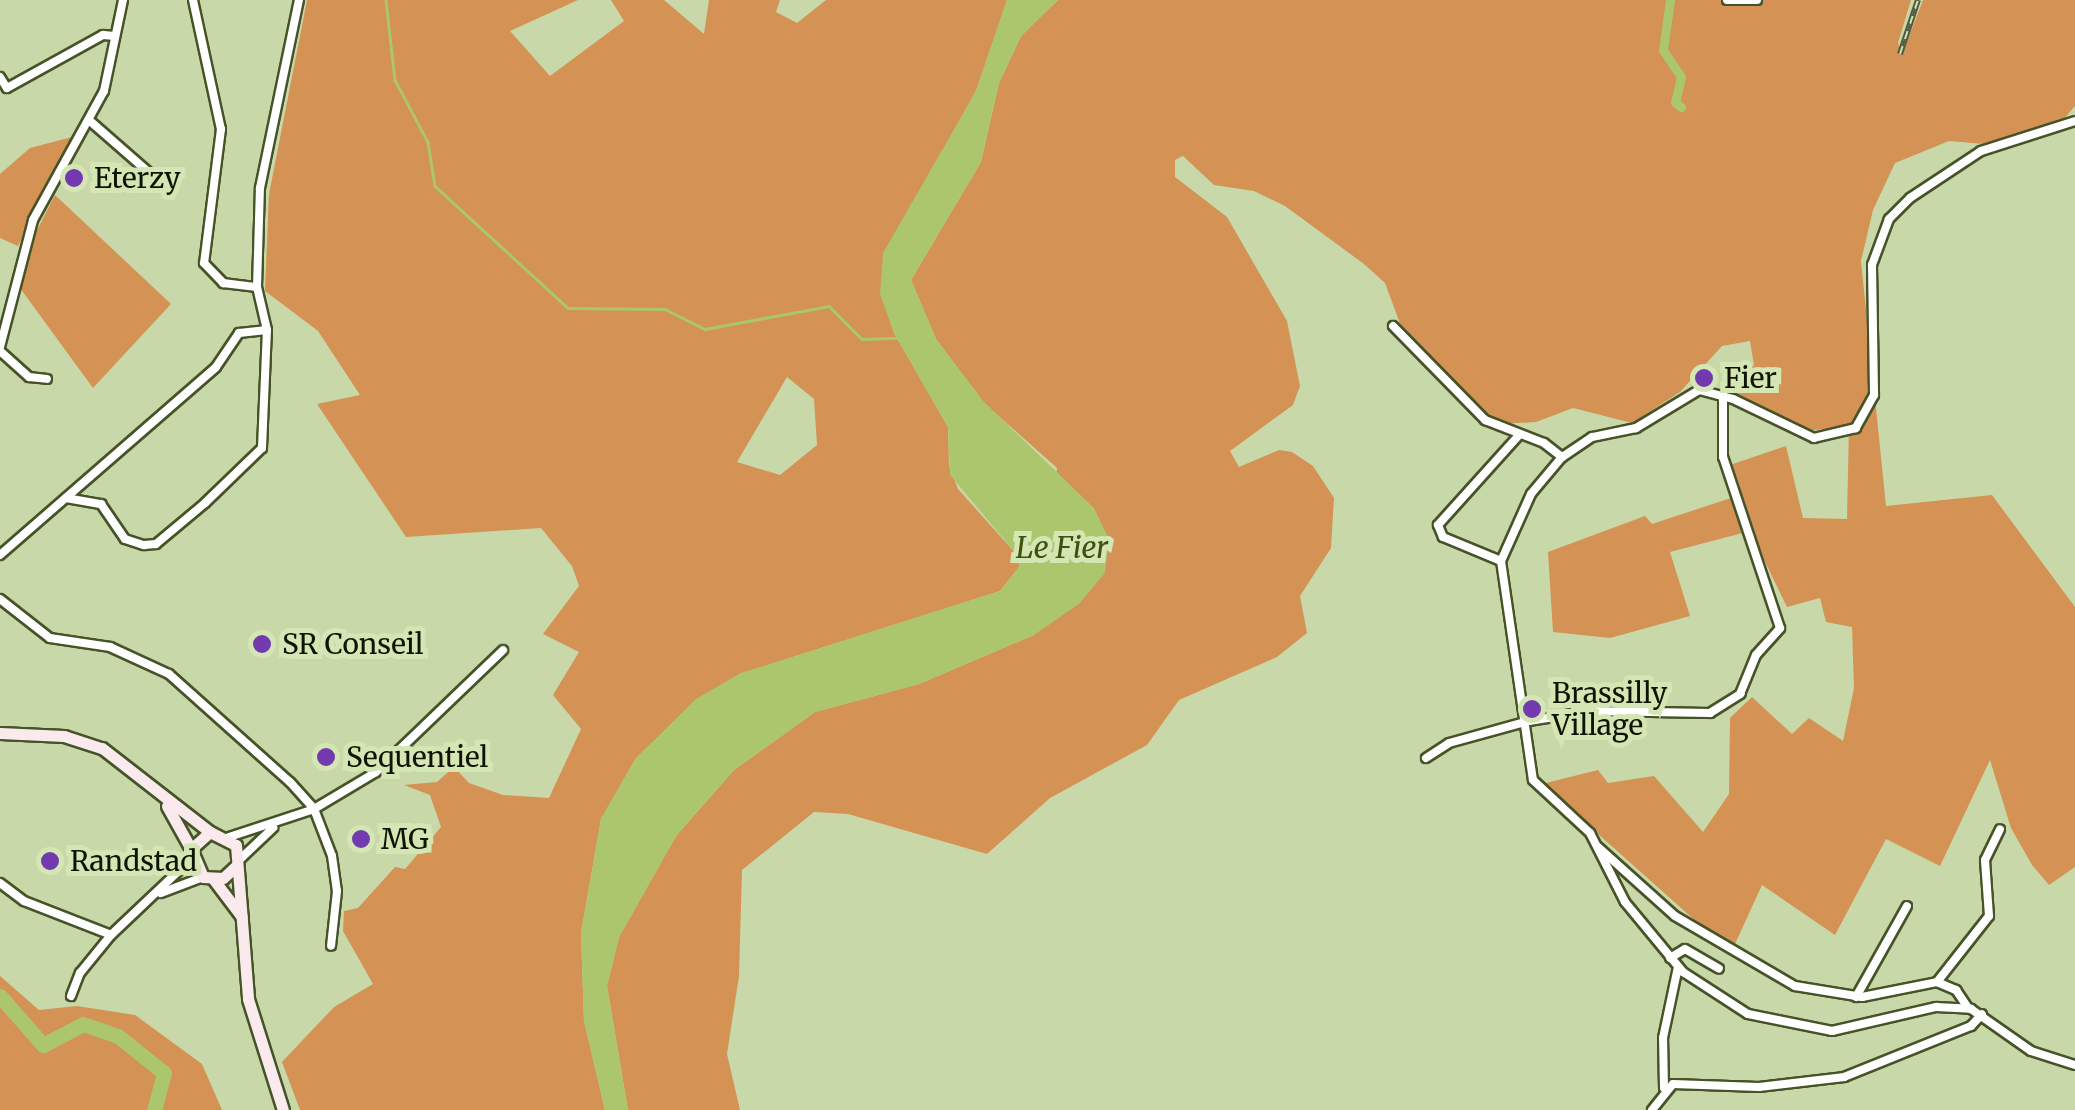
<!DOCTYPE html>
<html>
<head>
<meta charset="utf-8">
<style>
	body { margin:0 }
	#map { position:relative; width:2075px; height:1110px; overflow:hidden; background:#c8d8a9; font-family:Merriweather,serif }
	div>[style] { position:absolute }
	.green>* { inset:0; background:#d49254 }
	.water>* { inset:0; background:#abc66c }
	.stream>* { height:2.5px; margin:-1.25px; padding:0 1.25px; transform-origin:1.25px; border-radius:1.25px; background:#abc66c }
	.canal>* { height:9px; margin:-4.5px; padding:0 4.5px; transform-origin:4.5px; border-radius:4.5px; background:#abc66c }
	.river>* { height:15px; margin:-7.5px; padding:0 7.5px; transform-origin:7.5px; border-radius:7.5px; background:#abc66c }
	.roads { filter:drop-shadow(2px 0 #465328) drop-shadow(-2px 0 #465328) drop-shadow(0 2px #465328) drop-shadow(0 -2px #465328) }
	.street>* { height:8px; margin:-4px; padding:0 4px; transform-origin:4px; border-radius:4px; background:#fff }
	.secondary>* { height:11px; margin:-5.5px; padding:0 5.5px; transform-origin:5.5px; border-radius:5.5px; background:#faeaee }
	.rail>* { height:6px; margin-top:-3px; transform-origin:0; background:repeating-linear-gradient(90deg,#d5e6b5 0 8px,#51593e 0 16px); box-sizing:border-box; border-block:2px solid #51593e }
	.dots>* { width:28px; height:28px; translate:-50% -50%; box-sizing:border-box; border:5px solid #d5e6b5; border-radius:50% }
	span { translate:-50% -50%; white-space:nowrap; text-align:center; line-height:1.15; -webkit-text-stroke:10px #d5e6b5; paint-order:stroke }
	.poi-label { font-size:28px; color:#0e1303 }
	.left { translate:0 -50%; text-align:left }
	.water-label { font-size:30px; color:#3f4f0d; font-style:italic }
</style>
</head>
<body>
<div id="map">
	<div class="green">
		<div style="clip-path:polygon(evenodd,307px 0,578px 0,510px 31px,550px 76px,624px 21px,611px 0,664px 0,704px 34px,709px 0,780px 0,776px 12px,797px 23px,826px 0,1007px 0,976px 91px,931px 172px,881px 294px,894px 333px,948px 427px,949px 465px,958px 489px,1019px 557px,1019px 567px,1000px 591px,739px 674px,636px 758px,601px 819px,581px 933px,584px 1021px,605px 1110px,300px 1110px,282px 1062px,334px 1007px,373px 984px,343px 931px,344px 911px,358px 908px,395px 867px,405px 869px,441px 827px,430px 795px,404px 785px,437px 782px,454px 767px,469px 783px,503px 795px,549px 798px,581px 729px,553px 695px,579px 652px,543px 634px,579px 586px,572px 566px,541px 528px,406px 537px,317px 404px,360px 395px,318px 331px,265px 291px,269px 194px,307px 0,787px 377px,814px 399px,817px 445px,780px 475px,737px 462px,787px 377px)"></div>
		<div style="clip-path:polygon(1058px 0,1911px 0,1898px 43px,1902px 55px,1923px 0,2075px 0,2075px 106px,2063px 120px,1984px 144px,1949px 141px,1895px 163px,1873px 210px,1861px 261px,1886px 506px,1992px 495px,2075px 607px,2075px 867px,2049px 885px,2032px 865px,2011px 828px,1990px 760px,1940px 866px,1886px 839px,1835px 935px,1762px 885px,1735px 944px,1708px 932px,1542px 784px,1598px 770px,1608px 783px,1654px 776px,1703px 832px,1729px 794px,1730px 718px,1752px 697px,1792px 734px,1809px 718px,1843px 741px,1854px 688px,1852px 627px,1826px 622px,1820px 598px,1787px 607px,1750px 531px,1670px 552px,1690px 616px,1610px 638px,1553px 632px,1548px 552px,1645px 516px,1652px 524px,1740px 495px,1730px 465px,1786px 446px,1803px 518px,1847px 519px,1849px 426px,1806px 431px,1733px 393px,1754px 365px,1750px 341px,1722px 346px,1680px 392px,1632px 423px,1573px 408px,1536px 422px,1499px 424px,1424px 357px,1402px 329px,1385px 283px,1364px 264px,1285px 206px,1254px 191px,1214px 185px,1183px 156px,1175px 160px,1175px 177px,1227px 217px,1287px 321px,1300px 386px,1293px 405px,1230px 451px,1239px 467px,1279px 450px,1292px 452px,1313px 466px,1334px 498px,1331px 548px,1300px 596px,1307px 633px,1277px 657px,1179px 700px,1147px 745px,1050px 798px,987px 854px,848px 814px,814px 812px,742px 870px,739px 976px,727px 1054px,740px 1110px,628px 1110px,607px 986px,619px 937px,676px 836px,734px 770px,815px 712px,919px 684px,1034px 635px,1057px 468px,984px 403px,936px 339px,911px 280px,981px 162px,999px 83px,1021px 36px)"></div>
		<div style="clip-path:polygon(72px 137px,18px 246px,0 238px,0 174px,30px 148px)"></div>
		<div style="clip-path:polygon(55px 195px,171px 304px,93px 388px,20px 288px,31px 242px)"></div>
		<div style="clip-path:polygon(0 976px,39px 1010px,77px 1006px,135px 1015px,202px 1064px,222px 1110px,0 1110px)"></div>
	</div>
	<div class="water">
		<div style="clip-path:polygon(1007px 0,1058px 0,1021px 36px,999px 83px,981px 162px,911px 280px,936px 339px,984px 402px,1094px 508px,1109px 539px,1105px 573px,1079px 604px,1034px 635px,919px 684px,815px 712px,734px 770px,676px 836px,619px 937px,607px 986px,628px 1110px,605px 1110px,584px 1021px,581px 933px,601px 819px,636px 758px,696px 699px,739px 674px,1000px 591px,1019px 567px,1018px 556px,950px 475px,948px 427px,894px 333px,880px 294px,883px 253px,976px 91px)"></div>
	</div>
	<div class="stream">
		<div style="left:386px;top:0;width:81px;rotate:83.6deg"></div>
		<div style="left:395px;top:80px;width:70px;rotate:62deg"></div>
		<div style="left:428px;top:142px;width:45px;rotate:81deg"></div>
		<div style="left:435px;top:186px;width:180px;rotate:42.5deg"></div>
		<div style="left:568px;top:308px;width:97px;rotate:0.6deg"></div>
		<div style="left:665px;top:309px;width:45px;rotate:26.6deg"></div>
		<div style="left:705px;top:329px;width:126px;rotate:-10.5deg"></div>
		<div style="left:829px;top:306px;width:47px;rotate:45deg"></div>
		<div style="left:862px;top:339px;width:36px;rotate:-2deg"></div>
	</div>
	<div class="canal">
		<div style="left:1670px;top:0;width:50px;rotate:98deg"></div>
		<div style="left:1663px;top:50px;width:32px;rotate:56deg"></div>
		<div style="left:1681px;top:77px;width:26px;rotate:103deg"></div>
		<div style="left:1675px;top:102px;width:8px;rotate:40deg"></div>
	</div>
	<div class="river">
		<div style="left:0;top:996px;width:65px;rotate:48.7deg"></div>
		<div style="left:43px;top:1045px;width:45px;rotate:-27.7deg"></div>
		<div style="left:83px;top:1024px;width:37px;rotate:19deg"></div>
		<div style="left:118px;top:1036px;width:59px;rotate:38.8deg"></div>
		<div style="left:164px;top:1073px;width:38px;rotate:105deg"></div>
	</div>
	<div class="roads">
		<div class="street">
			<div style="left:193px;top:0;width:132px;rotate:77.8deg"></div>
			<div style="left:221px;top:129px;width:135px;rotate:97.2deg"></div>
			<div style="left:204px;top:263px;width:28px;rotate:46deg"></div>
			<div style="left:223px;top:283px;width:34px;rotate:7deg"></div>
			<div style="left:1727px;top:0;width:30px"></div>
			<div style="left:0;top:77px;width:13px;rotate:58deg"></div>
			<div style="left:7px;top:88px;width:110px;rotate:-28.9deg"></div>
			<div style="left:103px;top:35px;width:12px;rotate:5deg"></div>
			<div style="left:90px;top:121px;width:94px;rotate:41.1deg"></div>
			<div style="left:2075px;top:121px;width:99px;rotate:162.3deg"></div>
			<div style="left:1981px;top:151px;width:85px;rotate:146.5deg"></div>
			<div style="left:1910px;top:198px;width:30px;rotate:135deg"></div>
			<div style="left:1889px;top:219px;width:49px;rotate:110.3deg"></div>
			<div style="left:1872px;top:265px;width:130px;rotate:89.1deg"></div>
			<div style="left:1874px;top:395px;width:38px;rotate:119deg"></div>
			<div style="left:1856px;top:428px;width:43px;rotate:166.6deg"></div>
			<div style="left:1814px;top:438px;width:90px;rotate:-154.3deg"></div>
			<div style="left:1733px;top:399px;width:35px;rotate:-165deg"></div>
			<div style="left:1699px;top:390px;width:74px;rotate:148.9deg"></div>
			<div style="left:1636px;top:428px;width:45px;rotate:168.4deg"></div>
			<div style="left:1592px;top:437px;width:36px;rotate:146deg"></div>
			<div style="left:1562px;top:457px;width:48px;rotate:130deg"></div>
			<div style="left:1531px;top:494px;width:73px;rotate:114.1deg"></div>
			<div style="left:1501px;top:561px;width:221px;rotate:81.7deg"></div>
			<div style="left:1533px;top:780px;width:78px;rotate:42.9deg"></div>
			<div style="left:1590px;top:833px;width:77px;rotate:63.1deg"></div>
			<div style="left:1625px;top:902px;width:91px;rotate:50.4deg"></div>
			<div style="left:1683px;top:972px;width:77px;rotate:32.9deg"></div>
			<div style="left:1748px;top:1014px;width:86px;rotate:11.4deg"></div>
			<div style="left:1832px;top:1031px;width:107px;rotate:-13deg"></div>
			<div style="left:1936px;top:1007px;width:35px;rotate:3deg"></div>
			<div style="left:1971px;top:1009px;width:73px;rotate:35deg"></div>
			<div style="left:2031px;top:1051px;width:46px;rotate:17.7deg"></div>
			<div style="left:1393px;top:326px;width:132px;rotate:45.6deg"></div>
			<div style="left:1485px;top:420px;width:63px;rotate:21.3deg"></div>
			<div style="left:1544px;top:443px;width:23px;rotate:38deg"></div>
			<div style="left:0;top:347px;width:131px;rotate:-75.4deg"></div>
			<div style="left:33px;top:220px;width:147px;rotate:-61.2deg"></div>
			<div style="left:104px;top:91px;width:93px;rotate:-78.2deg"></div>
			<div style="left:0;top:351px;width:39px;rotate:42deg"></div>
			<div style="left:29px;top:377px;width:18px;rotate:6deg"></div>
			<div style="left:66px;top:498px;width:36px;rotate:10deg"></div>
			<div style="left:101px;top:504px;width:42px;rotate:55.6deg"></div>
			<div style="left:125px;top:539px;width:20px;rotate:18deg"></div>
			<div style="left:144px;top:545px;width:12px;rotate:-5deg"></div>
			<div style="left:156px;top:544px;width:64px;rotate:-39.9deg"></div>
			<div style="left:205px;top:503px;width:79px;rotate:-44deg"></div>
			<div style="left:262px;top:448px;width:118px;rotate:-87.6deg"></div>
			<div style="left:0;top:555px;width:286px;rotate:-41deg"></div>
			<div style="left:216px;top:367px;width:41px;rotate:-55.9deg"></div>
			<div style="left:239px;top:333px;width:28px;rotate:-6deg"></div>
			<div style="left:267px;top:330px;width:44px;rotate:-103.1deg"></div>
			<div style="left:257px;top:287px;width:99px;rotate:-88.3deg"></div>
			<div style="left:260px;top:188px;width:192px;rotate:-78.3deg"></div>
			<div style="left:1501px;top:561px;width:63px;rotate:-157.5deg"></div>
			<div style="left:1443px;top:537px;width:13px;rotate:-113deg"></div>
			<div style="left:1438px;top:525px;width:120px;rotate:-48deg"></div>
			<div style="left:0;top:599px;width:63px;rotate:38deg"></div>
			<div style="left:50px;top:638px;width:61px;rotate:8.5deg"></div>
			<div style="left:110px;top:647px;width:65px;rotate:24.6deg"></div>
			<div style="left:169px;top:674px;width:162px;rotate:41.8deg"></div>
			<div style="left:290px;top:782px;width:36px;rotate:48deg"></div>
			<div style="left:314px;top:809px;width:50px;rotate:69deg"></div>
			<div style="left:332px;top:856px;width:35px;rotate:82deg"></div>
			<div style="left:337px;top:891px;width:55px;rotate:96.2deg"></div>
			<div style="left:1426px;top:758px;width:27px;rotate:-33deg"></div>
			<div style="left:1449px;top:743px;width:83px;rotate:-15.4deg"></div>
			<div style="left:1529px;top:721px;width:63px;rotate:-9.2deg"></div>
			<div style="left:1591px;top:711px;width:119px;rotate:1deg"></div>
			<div style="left:1710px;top:713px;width:36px;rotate:-32deg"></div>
			<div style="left:1740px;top:694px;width:42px;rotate:-67.7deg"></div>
			<div style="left:1756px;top:655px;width:36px;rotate:-48deg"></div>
			<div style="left:1780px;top:628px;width:180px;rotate:-108.4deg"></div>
			<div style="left:1723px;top:457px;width:62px;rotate:-90deg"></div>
			<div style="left:229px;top:837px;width:89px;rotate:-18.2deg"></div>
			<div style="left:314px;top:809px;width:72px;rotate:-30.8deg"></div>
			<div style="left:376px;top:772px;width:176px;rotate:-43.8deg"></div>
			<div style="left:1598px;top:847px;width:103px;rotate:41.9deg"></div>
			<div style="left:1675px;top:916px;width:139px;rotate:30.3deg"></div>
			<div style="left:1795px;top:986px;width:68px;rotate:9.3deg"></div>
			<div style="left:1862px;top:997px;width:76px;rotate:-11.3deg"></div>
			<div style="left:1937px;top:982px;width:21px;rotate:23deg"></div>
			<div style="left:1956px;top:990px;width:22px;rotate:56deg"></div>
			<div style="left:237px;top:862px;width:50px;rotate:-43.4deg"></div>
			<div style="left:0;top:883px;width:30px;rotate:37deg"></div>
			<div style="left:24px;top:901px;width:93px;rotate:21.3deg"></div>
			<div style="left:161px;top:893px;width:45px;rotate:-20.9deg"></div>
			<div style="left:1670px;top:958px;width:17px;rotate:-31deg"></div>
			<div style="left:1685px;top:949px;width:39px;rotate:30deg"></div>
			<div style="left:1937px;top:982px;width:84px;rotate:-51.8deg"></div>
			<div style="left:1989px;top:916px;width:56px;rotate:-94.1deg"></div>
			<div style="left:1985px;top:860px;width:34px;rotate:-64deg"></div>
			<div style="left:71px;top:996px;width:25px;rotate:-69deg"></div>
			<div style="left:80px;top:973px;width:49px;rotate:-50.8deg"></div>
			<div style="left:111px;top:935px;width:110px;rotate:-43.5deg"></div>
			<div style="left:1856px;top:997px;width:104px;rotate:-60.7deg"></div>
			<div style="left:1664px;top:1088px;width:50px;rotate:-91.1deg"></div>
			<div style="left:1663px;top:1038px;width:73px;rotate:-78.1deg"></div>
			<div style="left:1652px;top:1110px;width:33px;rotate:-51deg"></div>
			<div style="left:1673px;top:1084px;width:86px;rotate:2deg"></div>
			<div style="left:1759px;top:1087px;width:86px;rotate:-6.7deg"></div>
			<div style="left:1844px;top:1077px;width:137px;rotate:-21.9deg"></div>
			<div style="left:1971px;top:1026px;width:16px;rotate:-47deg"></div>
		</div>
		<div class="secondary">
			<div style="left:0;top:733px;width:64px;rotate:2.7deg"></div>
			<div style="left:64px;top:736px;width:40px;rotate:18deg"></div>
			<div style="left:102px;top:748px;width:137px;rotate:37.9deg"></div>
			<div style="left:167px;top:806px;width:49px;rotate:60.8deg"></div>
			<div style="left:236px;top:866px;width:18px;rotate:137deg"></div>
			<div style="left:223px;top:878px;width:20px;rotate:-177deg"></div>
			<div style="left:203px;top:877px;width:30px;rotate:-113deg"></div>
			<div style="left:191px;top:849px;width:25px;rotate:-42deg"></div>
			<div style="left:210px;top:832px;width:29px;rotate:27deg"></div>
			<div style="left:236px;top:845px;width:154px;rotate:85.5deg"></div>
			<div style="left:248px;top:999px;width:116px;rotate:72.5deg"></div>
			<div style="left:214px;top:880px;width:46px;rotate:52.9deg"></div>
		</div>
	</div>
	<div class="rail">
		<div style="left:1900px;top:54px;width:57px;rotate:-71.6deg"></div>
	</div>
	<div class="dots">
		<div style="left:74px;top:178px;background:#7339af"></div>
		<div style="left:1704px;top:378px;background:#7339af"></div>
		<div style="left:262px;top:644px;background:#7339af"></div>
		<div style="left:1532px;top:709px;background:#7339af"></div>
		<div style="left:326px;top:757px;background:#7339af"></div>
		<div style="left:361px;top:839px;background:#7339af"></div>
		<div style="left:50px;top:861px;background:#7339af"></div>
	</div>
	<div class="poi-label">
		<span class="left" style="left:94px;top:178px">Eterzy</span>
		<span class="left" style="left:1724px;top:378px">Fier</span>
		<span class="left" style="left:282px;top:644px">SR Conseil</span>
		<span class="left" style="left:1552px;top:709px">Brassilly<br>Village</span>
		<span class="left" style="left:346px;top:757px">Sequentiel</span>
		<span class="left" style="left:381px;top:839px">MG</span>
		<span class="left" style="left:70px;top:861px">Randstad</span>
	</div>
	<div class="water-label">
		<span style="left:1062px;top:547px">Le Fier</span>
	</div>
</div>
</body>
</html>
